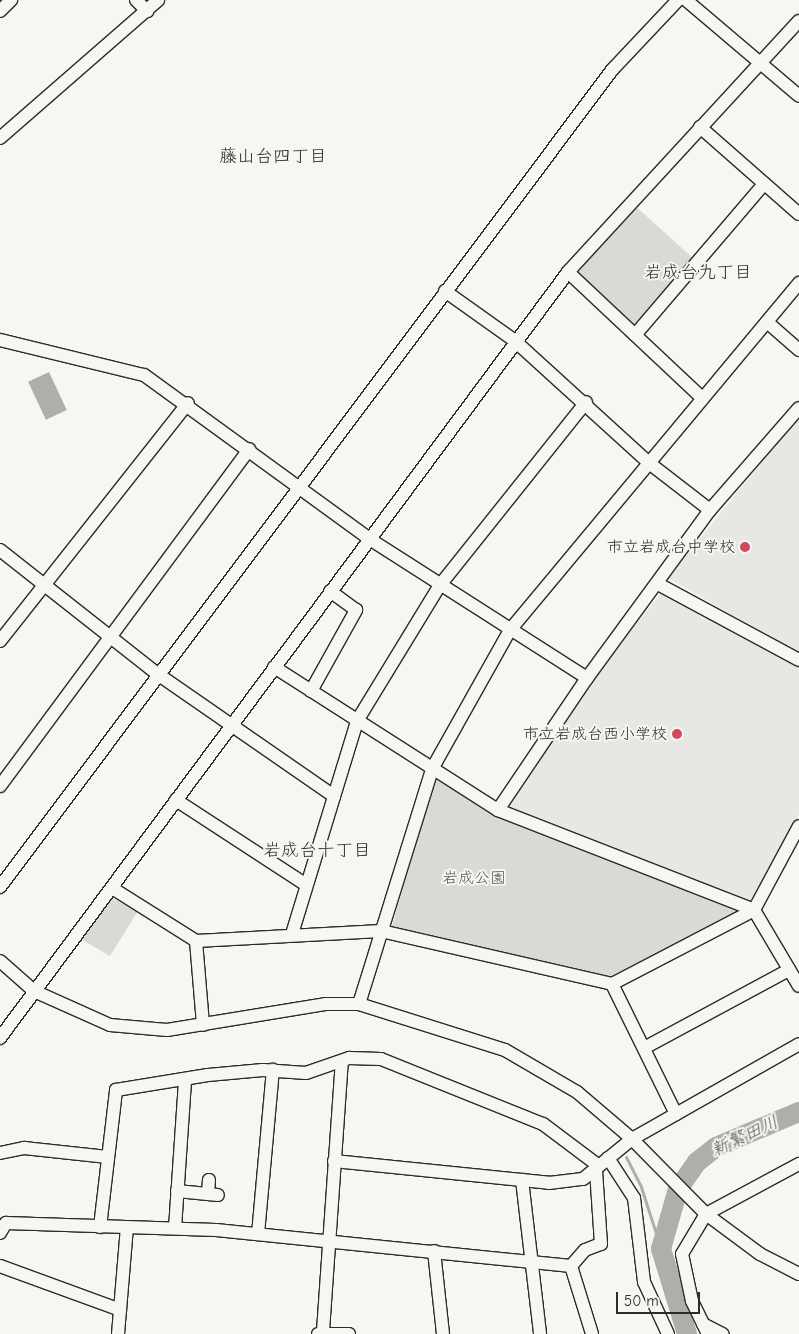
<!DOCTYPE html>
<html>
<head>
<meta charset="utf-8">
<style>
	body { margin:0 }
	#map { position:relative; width:799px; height:1334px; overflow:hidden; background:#f6f6f2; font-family:"Comic Neue","Klee One",sans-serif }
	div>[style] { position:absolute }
	.built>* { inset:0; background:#e7e7e3 }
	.green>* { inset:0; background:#d9d9d5; transform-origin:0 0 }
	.water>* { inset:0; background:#aeaeab; transform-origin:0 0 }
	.stream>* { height:3px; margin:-1.5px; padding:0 1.5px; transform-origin:1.5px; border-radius:1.5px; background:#aeaeab }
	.river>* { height:20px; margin:-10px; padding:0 10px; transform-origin:10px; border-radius:10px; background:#aeaeab }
	.roads { filter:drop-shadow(1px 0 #2b2b2b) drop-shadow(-1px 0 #2b2b2b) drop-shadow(0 1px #2b2b2b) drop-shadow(0 -1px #2b2b2b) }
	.minor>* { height:12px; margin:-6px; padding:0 6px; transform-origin:6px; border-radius:6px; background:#f6f6f2 }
	.dots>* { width:14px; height:14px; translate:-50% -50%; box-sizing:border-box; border:2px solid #f6f6f2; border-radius:50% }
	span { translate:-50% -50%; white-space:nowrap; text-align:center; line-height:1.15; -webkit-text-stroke:4px #f6f6f2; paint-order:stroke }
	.poi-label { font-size:16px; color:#2b2b2b }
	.right { translate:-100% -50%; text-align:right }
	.park-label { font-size:16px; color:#565656 }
	.neighbourhood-label { font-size:18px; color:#2b2b2b }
	.water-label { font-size:18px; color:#525251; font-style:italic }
	.scale { position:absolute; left:616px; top:1292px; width:84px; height:22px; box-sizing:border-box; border:2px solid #2b2b2b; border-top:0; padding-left:6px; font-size:15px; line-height:18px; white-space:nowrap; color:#2b2b2b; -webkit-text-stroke:4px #f6f6f2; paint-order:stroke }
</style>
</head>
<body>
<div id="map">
	<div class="built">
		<div style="clip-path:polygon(799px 416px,799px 653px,668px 578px)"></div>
		<div style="clip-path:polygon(663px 591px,799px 665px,799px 815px,753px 899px,747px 901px,510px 809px,507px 804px,610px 656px)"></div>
	</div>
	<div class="green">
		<div style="left:634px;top:205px;width:81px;height:92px;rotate:42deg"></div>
		<div style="clip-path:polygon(439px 779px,736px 908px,736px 913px,607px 978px,392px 926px,433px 780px)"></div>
		<div style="clip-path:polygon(109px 897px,138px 911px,110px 956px,79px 938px)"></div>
	</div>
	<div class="water">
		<div style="left:49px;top:372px;width:42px;height:23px;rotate:65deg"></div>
	</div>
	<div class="stream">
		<div style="left:626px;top:1157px;width:34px;rotate:63deg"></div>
		<div style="left:641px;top:1187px;width:65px;rotate:72.1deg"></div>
	</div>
	<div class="river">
		<div style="left:687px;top:1334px;width:89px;rotate:-107deg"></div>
		<div style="left:661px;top:1249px;width:62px;rotate:-74.2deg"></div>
		<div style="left:678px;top:1189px;width:33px;rotate:-55deg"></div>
		<div style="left:697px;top:1162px;width:24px;rotate:-38deg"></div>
		<div style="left:716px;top:1147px;width:90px;rotate:-22.9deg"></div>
	</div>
	<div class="roads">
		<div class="minor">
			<div style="left:136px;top:0;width:16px;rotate:45deg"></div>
			<div style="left:686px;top:0;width:148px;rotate:40.3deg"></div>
			<div style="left:0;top:11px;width:16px;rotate:-45deg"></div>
			<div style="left:700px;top:127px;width:132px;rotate:41.3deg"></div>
			<div style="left:0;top:138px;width:210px;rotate:-41.1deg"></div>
			<div style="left:568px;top:272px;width:184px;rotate:43.2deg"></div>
			<div style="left:445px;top:291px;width:86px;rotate:35.5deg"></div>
			<div style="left:515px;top:341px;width:181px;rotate:42.3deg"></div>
			<div style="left:649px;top:463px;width:77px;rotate:37.6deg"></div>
			<div style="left:767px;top:322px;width:43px;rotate:41.2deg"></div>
			<div style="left:635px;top:335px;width:199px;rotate:-49.5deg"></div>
			<div style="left:0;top:340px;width:148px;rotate:13.7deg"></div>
			<div style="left:144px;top:375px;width:277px;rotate:36deg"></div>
			<div style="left:368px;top:538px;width:260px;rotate:32.6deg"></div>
			<div style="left:0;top:550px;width:202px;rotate:38.2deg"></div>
			<div style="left:159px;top:675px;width:213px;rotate:34.7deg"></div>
			<div style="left:658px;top:584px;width:160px;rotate:28.3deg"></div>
			<div style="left:0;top:641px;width:303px;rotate:-51.7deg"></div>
			<div style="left:274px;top:667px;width:266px;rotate:32.6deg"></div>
			<div style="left:498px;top:810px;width:275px;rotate:21.3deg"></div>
			<div style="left:754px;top:910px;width:88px;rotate:59.4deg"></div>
			<div style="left:311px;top:691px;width:93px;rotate:-60.9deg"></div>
			<div style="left:356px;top:610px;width:32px;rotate:-144deg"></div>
			<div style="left:0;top:786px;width:419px;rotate:-53.5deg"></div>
			<div style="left:176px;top:800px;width:154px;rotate:33.1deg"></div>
			<div style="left:498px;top:810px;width:159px;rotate:-56deg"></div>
			<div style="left:587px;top:678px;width:208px;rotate:-53.8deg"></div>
			<div style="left:710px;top:510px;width:135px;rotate:-48.9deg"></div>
			<div style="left:0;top:887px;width:1021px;rotate:-53.16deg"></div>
			<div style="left:612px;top:70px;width:96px;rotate:-46.7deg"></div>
			<div style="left:112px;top:888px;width:99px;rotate:32.2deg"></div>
			<div style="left:196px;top:941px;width:185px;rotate:-3.1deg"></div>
			<div style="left:381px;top:931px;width:237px;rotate:12.9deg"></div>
			<div style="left:612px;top:984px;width:145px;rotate:63.8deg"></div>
			<div style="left:292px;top:934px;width:223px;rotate:-73deg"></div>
			<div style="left:357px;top:721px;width:159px;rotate:-58.6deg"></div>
			<div style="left:440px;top:585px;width:234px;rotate:-51.4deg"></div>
			<div style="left:196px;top:941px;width:84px;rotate:85.2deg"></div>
			<div style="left:0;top:961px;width:45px;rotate:41.4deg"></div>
			<div style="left:34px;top:991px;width:83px;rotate:24.1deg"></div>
			<div style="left:110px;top:1025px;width:57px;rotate:5deg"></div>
			<div style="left:167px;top:1030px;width:160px;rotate:-9.3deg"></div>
			<div style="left:325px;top:1004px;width:34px"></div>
			<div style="left:359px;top:1004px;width:153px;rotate:17.5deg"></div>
			<div style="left:505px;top:1050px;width:83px;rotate:30.3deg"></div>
			<div style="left:577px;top:1092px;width:72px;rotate:40.5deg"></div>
			<div style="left:632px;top:1139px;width:105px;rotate:45.4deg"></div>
			<div style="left:706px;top:1214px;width:67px;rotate:36.5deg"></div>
			<div style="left:760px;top:1254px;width:44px;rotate:27.1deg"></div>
			<div style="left:612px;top:984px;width:160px;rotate:-27.5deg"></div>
			<div style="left:754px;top:910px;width:95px;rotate:-61.8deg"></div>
			<div style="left:359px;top:1004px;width:246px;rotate:-72.7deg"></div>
			<div style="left:432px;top:769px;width:159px;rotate:-60.7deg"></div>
			<div style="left:510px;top:630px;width:452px;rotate:-50.2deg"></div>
			<div style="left:0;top:1038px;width:954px;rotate:-53.44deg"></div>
			<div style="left:568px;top:272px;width:341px;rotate:-47.4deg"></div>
			<div style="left:644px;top:1048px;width:165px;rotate:-28.3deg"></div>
			<div style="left:0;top:1153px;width:25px;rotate:-12deg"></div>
			<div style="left:24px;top:1148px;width:84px;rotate:6.1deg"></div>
			<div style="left:608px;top:1158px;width:48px;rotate:57deg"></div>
			<div style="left:634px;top:1198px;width:85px;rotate:83.2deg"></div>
			<div style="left:644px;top:1282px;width:57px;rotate:65.2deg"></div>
			<div style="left:334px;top:1161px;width:216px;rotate:5.8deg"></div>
			<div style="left:549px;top:1183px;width:34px;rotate:-7deg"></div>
			<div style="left:583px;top:1179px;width:63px;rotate:-39.2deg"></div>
			<div style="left:632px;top:1139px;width:192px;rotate:-29.6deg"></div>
			<div style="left:522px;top:1180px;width:155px;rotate:83.3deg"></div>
			<div style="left:177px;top:1191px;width:41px;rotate:5.6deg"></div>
			<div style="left:208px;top:1194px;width:14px;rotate:-86deg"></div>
			<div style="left:100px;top:1227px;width:138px;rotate:-83.3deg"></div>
			<div style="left:116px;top:1090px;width:93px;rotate:-9.3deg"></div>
			<div style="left:208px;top:1075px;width:55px;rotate:-5.2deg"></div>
			<div style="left:263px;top:1070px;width:43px;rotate:4deg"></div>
			<div style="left:306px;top:1073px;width:46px;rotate:-19.2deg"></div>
			<div style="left:349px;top:1058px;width:32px;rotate:2deg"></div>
			<div style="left:381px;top:1059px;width:175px;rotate:21.9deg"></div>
			<div style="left:543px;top:1124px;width:70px;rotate:36.9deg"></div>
			<div style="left:175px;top:1228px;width:148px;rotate:-86.1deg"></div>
			<div style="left:0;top:1233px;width:12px;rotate:-59deg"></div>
			<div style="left:6px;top:1223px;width:210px;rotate:1.9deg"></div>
			<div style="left:216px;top:1230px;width:357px;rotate:5.8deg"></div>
			<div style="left:571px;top:1266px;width:71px;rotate:72.8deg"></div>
			<div style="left:258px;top:1234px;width:165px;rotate:-84.8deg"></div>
			<div style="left:434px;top:1251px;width:83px;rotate:83.8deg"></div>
			<div style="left:0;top:1266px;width:128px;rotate:20.1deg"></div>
			<div style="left:571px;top:1266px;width:21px;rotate:-49deg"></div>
			<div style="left:585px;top:1250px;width:17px;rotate:-21deg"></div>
			<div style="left:601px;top:1244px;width:74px;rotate:-93.9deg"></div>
			<div style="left:703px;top:1324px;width:22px;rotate:27deg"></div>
			<div style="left:323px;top:1331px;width:270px;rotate:-86deg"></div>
			<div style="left:118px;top:1334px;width:107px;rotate:-85.2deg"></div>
			<div style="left:318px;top:1334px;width:31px"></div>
			<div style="left:708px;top:1334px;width:37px;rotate:-116deg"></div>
			<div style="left:692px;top:1301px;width:48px;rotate:-102deg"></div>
			<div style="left:682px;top:1254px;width:47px;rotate:-59deg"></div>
			<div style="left:706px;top:1214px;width:106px;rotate:-28.3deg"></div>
		</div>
	</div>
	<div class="dots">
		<div style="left:745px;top:547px;background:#d1495b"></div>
		<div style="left:677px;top:734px;background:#d1495b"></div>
	</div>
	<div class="poi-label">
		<span class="right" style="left:735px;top:547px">市立岩成台中学校</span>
		<span class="right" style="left:667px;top:734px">市立岩成台西小学校</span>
	</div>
	<div class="park-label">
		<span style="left:474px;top:878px">岩成公園</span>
	</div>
	<div class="neighbourhood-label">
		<span style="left:273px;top:157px">藤山台四丁目</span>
		<span style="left:698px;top:273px">岩成台九丁目</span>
		<span style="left:317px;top:851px">岩成台十丁目</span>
	</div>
	<div class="water-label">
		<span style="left:745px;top:1137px;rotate:-25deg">新繁田川</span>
	</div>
	<div class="scale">50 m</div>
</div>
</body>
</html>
